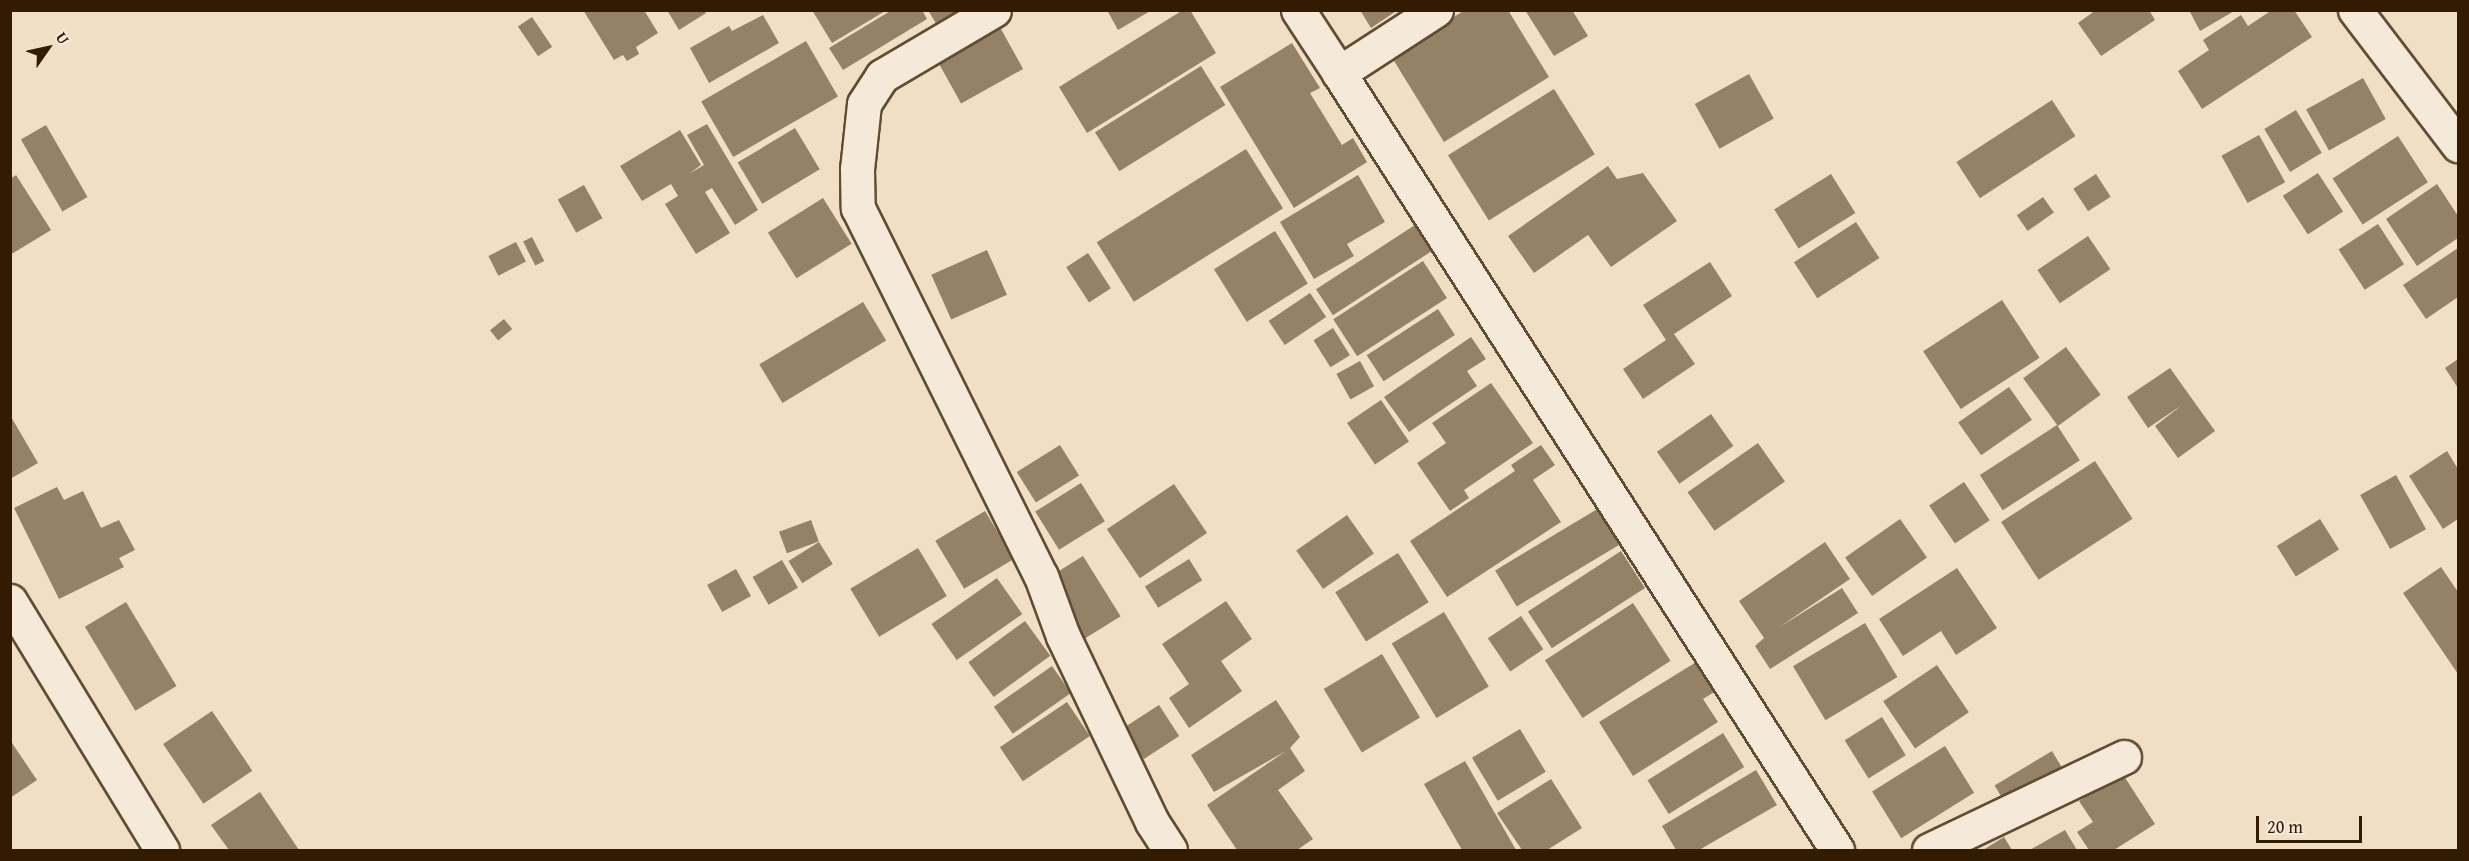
<!DOCTYPE html>
<html>
<head>
<meta charset="utf-8">
<style>
	body { margin:0 }
	#map { position:relative; width:2469px; height:861px; overflow:hidden; background:#f0dfc4; font-family:"Gentium Book Plus",serif }
	div>[style] { position:absolute }
	.building>* { inset:0; background:#958166; transform-origin:0 0 }
	.roads { filter:drop-shadow(2px 0 #624c31) drop-shadow(-2px 0 #624c31) drop-shadow(0 2px #624c31) drop-shadow(0 -2px #624c31) }
	.street>* { height:33px; margin:-16.5px; padding:0 16.5px; transform-origin:16.5px; border-radius:16.5px; background:#f5ead9 }
	span { translate:-50% -50%; white-space:nowrap; text-align:center; line-height:1.15; -webkit-text-stroke:4.5px #f5ead9; paint-order:stroke }
	.frame { position:absolute; inset:0; border:12px solid #321b00; pointer-events:none }
	.north { position:absolute; left:18px; top:18px; width:60px; height:60px; -webkit-text-stroke:4px #f5ead9; paint-order:stroke; rotate:56deg; font-size:16px; font-weight:700; line-height:24px; text-align:center; color:#321b00 }
	.north::after { content:''; display:block; margin:auto; width:21px; height:27px; background:#321b00; clip-path:polygon(50% 0,100% 100%,50% 72%,0 100%) }
	.scale { position:absolute; left:2256px; top:816px; width:106px; height:27px; box-sizing:border-box; border:3px solid #321b00; border-top:0; padding-left:8px; font-size:18px; line-height:21px; white-space:nowrap; color:#321b00; -webkit-text-stroke:4px #f5ead9; paint-order:stroke }
</style>
</head>
<body>
<div id="map">
	<div class="building">
		<div style="clip-path:polygon(583px 10px,644px 10px,658px 33px,636px 47px,639px 54px,627px 61px,623px 55px,614px 60px)"></div>
		<div style="clip-path:polygon(667px 10px,704px 10px,706px 13px,679px 30px)"></div>
		<div style="clip-path:polygon(812px 10px,887px 10px,832px 43px)"></div>
		<div style="clip-path:polygon(892px 10px,922px 10px,927px 19px,843px 70px,829px 48px)"></div>
		<div style="clip-path:polygon(928px 10px,965px 10px,938px 27px)"></div>
		<div style="clip-path:polygon(1107px 10px,1152px 10px,1118px 30px)"></div>
		<div style="clip-path:polygon(1183px 10px,1190px 10px,1216px 53px,1087px 133px,1059px 87px)"></div>
		<div style="clip-path:polygon(1360px 10px,1398px 10px,1371px 28px)"></div>
		<div style="clip-path:polygon(1465px 10px,1508px 10px,1549px 77px,1444px 142px,1391px 56px)"></div>
		<div style="clip-path:polygon(1525px 10px,1572px 10px,1588px 36px,1554px 56px)"></div>
		<div style="clip-path:polygon(2096px 10px,2149px 10px,2155px 20px,2101px 56px,2078px 23px)"></div>
		<div style="clip-path:polygon(2189px 10px,2236px 10px,2200px 31px)"></div>
		<div style="clip-path:polygon(2272px 10px,2294px 10px,2312px 37px,2202px 109px,2178px 71px,2209px 50px,2203px 40px,2241px 15px,2248px 26px)"></div>
		<div style="clip-path:polygon(763px 15px,779px 43px,709px 83px,690px 48px,729px 26px,732px 31px)"></div>
		<div style="left:532px;top:17px;width:36px;height:17px;rotate:56deg"></div>
		<div style="left:996px;top:20px;width:56px;height:71px;rotate:61deg"></div>
		<div style="left:806px;top:41px;width:64px;height:121px;rotate:60deg"></div>
		<div style="clip-path:polygon(1292px 43px,1320px 88px,1310px 93px,1342px 145px,1353px 138px,1367px 162px,1294px 208px,1220px 87px)"></div>
		<div style="left:1201px;top:66px;width:46px;height:125px;rotate:58deg"></div>
		<div style="left:1749px;top:74px;width:51px;height:62px;rotate:61deg"></div>
		<div style="left:2363px;top:78px;width:47px;height:65px;rotate:61deg"></div>
		<div style="left:1554px;top:89px;width:77px;height:125px;rotate:58deg"></div>
		<div style="left:2052px;top:100px;width:43px;height:114px;rotate:57deg"></div>
		<div style="left:2296px;top:110px;width:50px;height:37px;rotate:59deg"></div>
		<div style="clip-path:polygon(707px 124px,758px 210px,735px 225px,712px 188px,705px 192px,730px 233px,696px 254px,665px 204px,678px 196px,671px 184px,642px 201px,620px 166px,680px 130px,701px 165px,689px 174px,704px 165px,687px 135px)"></div>
		<div style="left:46px;top:125px;width:83px;height:29px;rotate:60deg"></div>
		<div style="left:795px;top:128px;width:48px;height:67px;rotate:59deg"></div>
		<div style="left:2259px;top:135px;width:54px;height:43px;rotate:61deg"></div>
		<div style="left:2398px;top:136px;width:55px;height:78px;rotate:57deg"></div>
		<div style="left:1246px;top:149px;width:70px;height:176px;rotate:58deg"></div>
		<div style="clip-path:polygon(1608px 166px,1617px 179px,1643px 173px,1677px 221px,1611px 267px,1588px 235px,1534px 273px,1508px 236px)"></div>
		<div style="left:2318px;top:173px;width:46px;height:42px;rotate:57deg"></div>
		<div style="left:1831px;top:174px;width:46px;height:67px;rotate:58deg"></div>
		<div style="left:2096px;top:174px;width:27px;height:27px;rotate:57deg"></div>
		<div style="clip-path:polygon(16px 175px,51px 230px,10px 255px,10px 179px)"></div>
		<div style="clip-path:polygon(1358px 175px,1385px 222px,1347px 244px,1354px 256px,1314px 279px,1280px 222px)"></div>
		<div style="clip-path:polygon(2437px 184px,2458px 216px,2458px 238px,2417px 266px,2386px 219px)"></div>
		<div style="left:584px;top:185px;width:38px;height:30px;rotate:61deg"></div>
		<div style="left:2043px;top:197px;width:19px;height:32px;rotate:55deg"></div>
		<div style="left:823px;top:198px;width:54px;height:65px;rotate:58deg"></div>
		<div style="left:1856px;top:222px;width:43px;height:74px;rotate:57deg"></div>
		<div style="left:2378px;top:224px;width:48px;height:47px;rotate:57deg"></div>
		<div style="left:1415px;top:225px;width:31px;height:118px;rotate:57deg"></div>
		<div style="left:1275px;top:231px;width:62px;height:72px;rotate:58deg"></div>
		<div style="left:2088px;top:236px;width:40px;height:61px;rotate:56deg"></div>
		<div style="left:532px;top:237px;width:27px;height:10px;rotate:63deg"></div>
		<div style="left:516px;top:242px;width:22px;height:31px;rotate:63deg"></div>
		<div style="clip-path:polygon(2458px 248px,2458px 297px,2426px 319px,2403px 285px)"></div>
		<div style="left:987px;top:250px;width:49px;height:61px;rotate:66deg"></div>
		<div style="left:1088px;top:253px;width:42px;height:26px;rotate:57deg"></div>
		<div style="left:1423px;top:261px;width:44px;height:107px;rotate:57deg"></div>
		<div style="clip-path:polygon(1710px 262px,1732px 296px,1674px 334px,1695px 364px,1643px 399px,1623px 369px,1666px 340px,1643px 305px)"></div>
		<div style="left:1310px;top:293px;width:29px;height:50px;rotate:56deg"></div>
		<div style="left:2002px;top:300px;width:69px;height:94px;rotate:57deg"></div>
		<div style="left:863px;top:302px;width:45px;height:121px;rotate:59deg"></div>
		<div style="left:1438px;top:309px;width:31px;height:85px;rotate:57deg"></div>
		<div style="left:504px;top:319px;width:13px;height:18px;rotate:51deg"></div>
		<div style="left:1333px;top:328px;width:32px;height:23px;rotate:58deg"></div>
		<div style="clip-path:polygon(1471px 337px,1486px 359px,1467px 371px,1477px 386px,1409px 432px,1384px 397px)"></div>
		<div style="left:2066px;top:347px;width:59px;height:53px;rotate:54deg"></div>
		<div style="clip-path:polygon(2458px 359px,2458px 388px,2445px 368px)"></div>
		<div style="left:1360px;top:361px;width:29px;height:27px;rotate:61deg"></div>
		<div style="clip-path:polygon(2170px 368px,2215px 431px,2178px 458px,2155px 426px,2182px 405px,2148px 428px,2127px 397px)"></div>
		<div style="clip-path:polygon(1491px 383px,1533px 443px,1464px 490px,1469px 498px,1450px 511px,1417px 463px,1446px 443px,1432px 423px)"></div>
		<div style="left:2009px;top:387px;width:40px;height:62px;rotate:55deg"></div>
		<div style="left:1381px;top:400px;width:50px;height:41px;rotate:56deg"></div>
		<div style="left:1711px;top:414px;width:39px;height:66px;rotate:55deg"></div>
		<div style="clip-path:polygon(10px 415px,38px 463px,10px 479px)"></div>
		<div style="left:2057px;top:425px;width:42px;height:92px;rotate:57deg"></div>
		<div style="left:1758px;top:443px;width:47px;height:86px;rotate:55deg"></div>
		<div style="left:1060px;top:445px;width:36px;height:51px;rotate:58deg"></div>
		<div style="clip-path:polygon(1541px 445px,1555px 465px,1533px 480px,1561px 522px,1447px 597px,1410px 541px,1515px 471px,1511px 465px)"></div>
		<div style="clip-path:polygon(2447px 451px,2458px 469px,2458px 519px,2443px 529px,2409px 476px)"></div>
		<div style="left:2095px;top:461px;width:69px;height:112px;rotate:57deg"></div>
		<div style="left:2396px;top:475px;width:62px;height:41px;rotate:61deg"></div>
		<div style="left:1964px;top:482px;width:46px;height:42px;rotate:56deg"></div>
		<div style="left:1081px;top:483px;width:45px;height:54px;rotate:58deg"></div>
		<div style="left:1174px;top:484px;width:59px;height:81px;rotate:56deg"></div>
		<div style="clip-path:polygon(57px 487px,64px 500px,83px 491px,101px 528px,119px 520px,135px 550px,119px 558px,124px 567px,59px 599px,14px 508px)"></div>
		<div style="left:1604px;top:505px;width:42px;height:127px;rotate:59deg"></div>
		<div style="left:985px;top:511px;width:56px;height:58px;rotate:59deg"></div>
		<div style="left:1347px;top:515px;width:47px;height:62px;rotate:55deg"></div>
		<div style="left:1900px;top:519px;width:47px;height:67px;rotate:55deg"></div>
		<div style="left:2320px;top:519px;width:36px;height:51px;rotate:58deg"></div>
		<div style="left:811px;top:520px;width:23px;height:34px;rotate:70deg"></div>
		<div style="left:819px;top:542px;width:26px;height:36px;rotate:58deg"></div>
		<div style="clip-path:polygon(1825px 542px,1850px 579px,1778px 628px,1842px 588px,1858px 613px,1770px 669px,1755px 646px,1764px 638px,1739px 601px)"></div>
		<div style="left:918px;top:548px;width:56px;height:79px;rotate:59deg"></div>
		<div style="left:1621px;top:551px;width:44px;height:111px;rotate:57deg"></div>
		<div style="left:1398px;top:553px;width:58px;height:74px;rotate:58deg"></div>
		<div style="left:1083px;top:556px;width:71px;height:45px;rotate:58deg"></div>
		<div style="left:1189px;top:559px;width:25px;height:52px;rotate:58deg"></div>
		<div style="left:782px;top:560px;width:32px;height:34px;rotate:60deg"></div>
		<div style="clip-path:polygon(2441px 567px,2458px 592px,2458px 674px,2403px 593px)"></div>
		<div style="clip-path:polygon(1957px 568px,1997px 628px,1956px 655px,1941px 631px,1903px 656px,1879px 619px)"></div>
		<div style="left:736px;top:569px;width:31px;height:33px;rotate:61deg"></div>
		<div style="left:997px;top:578px;width:44px;height:80px;rotate:55deg"></div>
		<div style="clip-path:polygon(1226px 601px,1252px 639px,1221px 661px,1242px 691px,1189px 728px,1169px 698px,1189px 684px,1162px 644px)"></div>
		<div style="left:126px;top:602px;width:98px;height:48px;rotate:59deg"></div>
		<div style="left:1633px;top:603px;width:69px;height:105px;rotate:57deg"></div>
		<div style="left:1444px;top:612px;width:87px;height:61px;rotate:59deg"></div>
		<div style="left:1521px;top:616px;width:40px;height:40px;rotate:56deg"></div>
		<div style="left:1025px;top:621px;width:43px;height:70px;rotate:54deg"></div>
		<div style="left:1865px;top:623px;width:63px;height:84px;rotate:59deg"></div>
		<div style="left:1382px;top:654px;width:74px;height:68px;rotate:59deg"></div>
		<div style="clip-path:polygon(1706px 656px,1724px 686px,1703px 699px,1718px 722px,1633px 776px,1599px 722px)"></div>
		<div style="left:1937px;top:665px;width:57px;height:65px;rotate:56deg"></div>
		<div style="left:1052px;top:666px;width:33px;height:71px;rotate:55deg"></div>
		<div style="clip-path:polygon(1276px 700px,1300px 737px,1290px 748px,1305px 771px,1278px 790px,1313px 839px,1297px 850px,1237px 850px,1207px 805px,1286px 751px,1214px 792px,1191px 755px)"></div>
		<div style="left:1067px;top:702px;width:41px;height:81px;rotate:56deg"></div>
		<div style="left:1159px;top:705px;width:37px;height:42px;rotate:57deg"></div>
		<div style="left:212px;top:711px;width:72px;height:59px;rotate:56deg"></div>
		<div style="left:1882px;top:717px;width:45px;height:44px;rotate:58deg"></div>
		<div style="left:1520px;top:729px;width:50px;height:56px;rotate:59deg"></div>
		<div style="left:1723px;top:733px;width:40px;height:89px;rotate:58deg"></div>
		<div style="clip-path:polygon(10px 740px,37px 780px,10px 798px)"></div>
		<div style="left:1945px;top:746px;width:55px;height:86px;rotate:58deg"></div>
		<div style="left:2052px;top:751px;width:29px;height:67px;rotate:59deg"></div>
		<div style="clip-path:polygon(1465px 761px,1516px 850px,1462px 850px,1424px 784px)"></div>
		<div style="clip-path:polygon(1756px 770px,1777px 805px,1699px 850px,1676px 850px,1662px 826px)"></div>
		<div style="clip-path:polygon(2122px 773px,2155px 824px,2114px 850px,2089px 850px,2077px 832px,2093px 822px,2079px 801px)"></div>
		<div style="clip-path:polygon(1551px 779px,1582px 828px,1547px 850px,1522px 850px,1497px 813px)"></div>
		<div style="clip-path:polygon(260px 792px,299px 850px,229px 850px,211px 825px)"></div>
		<div style="clip-path:polygon(2065px 830px,2077px 850px,2030px 850px)"></div>
		<div style="clip-path:polygon(2004px 837px,2012px 850px,1983px 850px)"></div>
	</div>
	<div class="roads">
		<div class="street">
			<div style="left:994px;top:10px;width:130px;rotate:149.5deg"></div>
			<div style="left:882px;top:76px;width:33px;rotate:123deg"></div>
			<div style="left:864px;top:104px;width:65px;rotate:96.1deg"></div>
			<div style="left:857px;top:169px;width:39px;rotate:89deg"></div>
			<div style="left:858px;top:208px;width:411px;rotate:63.6deg"></div>
			<div style="left:1041px;top:576px;width:64px;rotate:69.9deg"></div>
			<div style="left:1063px;top:636px;width:206px;rotate:64.4deg"></div>
			<div style="left:1152px;top:822px;width:33px;rotate:57deg"></div>
			<div style="left:1298px;top:10px;width:75px;rotate:56.9deg"></div>
			<div style="left:1436px;top:10px;width:116px;rotate:147deg"></div>
			<div style="left:1339px;top:73px;width:923px;rotate:57.34deg"></div>
			<div style="left:2355px;top:10px;width:170px;rotate:52.7deg"></div>
			<div style="left:10px;top:601px;width:292px;rotate:58.6deg"></div>
			<div style="left:1929px;top:850px;width:216px;rotate:-25.5deg"></div>
		</div>
	</div>
	<div class="frame"></div>
	<div class="north">U</div>
	<div class="scale">20 m</div>
</div>
</body>
</html>
